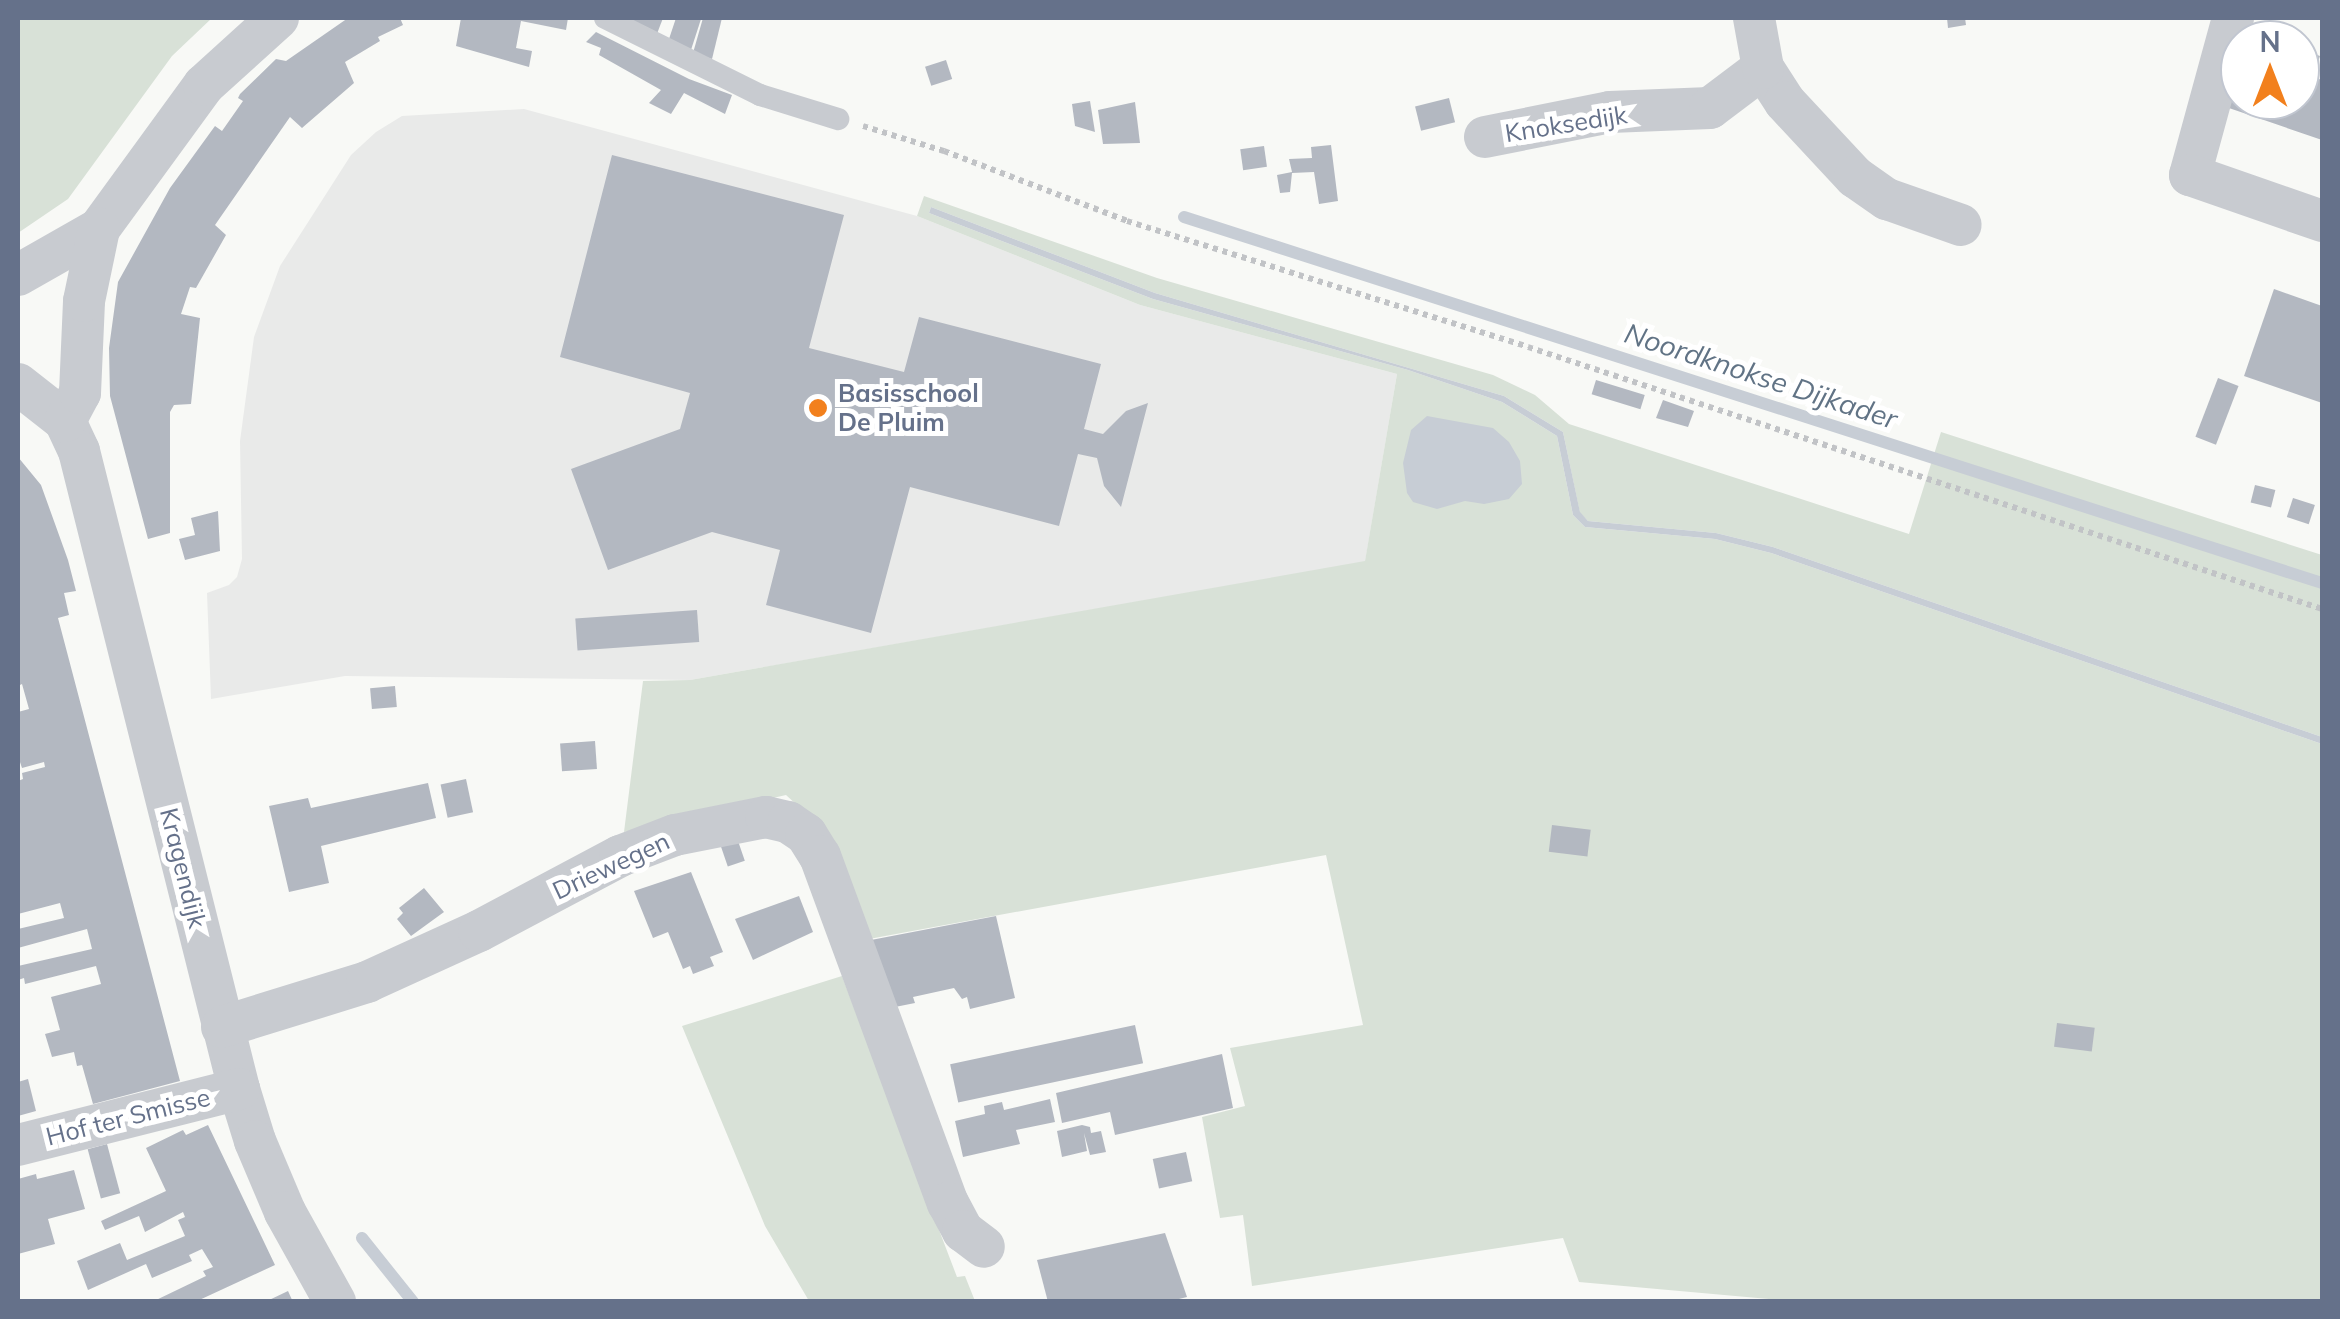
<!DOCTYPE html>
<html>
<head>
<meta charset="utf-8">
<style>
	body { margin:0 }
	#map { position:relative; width:2340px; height:1319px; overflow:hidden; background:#f8f9f6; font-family:Mulish,sans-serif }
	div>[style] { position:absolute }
	.built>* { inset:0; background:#e9eae9 }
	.green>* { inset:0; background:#d8e1d7 }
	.water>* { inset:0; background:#c7cdd5 }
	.stream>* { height:12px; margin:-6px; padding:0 6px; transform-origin:6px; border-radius:6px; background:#c7cdd5 }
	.building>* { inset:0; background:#b3b8c1; transform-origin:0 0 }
	.path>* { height:6px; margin-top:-3px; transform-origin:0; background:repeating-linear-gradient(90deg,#c1c3c6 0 5px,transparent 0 10px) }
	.lane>* { height:22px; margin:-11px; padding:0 11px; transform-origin:11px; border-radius:11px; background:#c8cbd0 }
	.street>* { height:42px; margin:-21px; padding:0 21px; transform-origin:21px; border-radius:21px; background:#c8cbd0 }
	.dots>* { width:28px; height:28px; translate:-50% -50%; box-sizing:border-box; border:5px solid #fff; border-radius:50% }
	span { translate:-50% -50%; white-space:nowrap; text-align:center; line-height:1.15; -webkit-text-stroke:10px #fff; paint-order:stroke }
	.street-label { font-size:25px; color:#65718a }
	.poi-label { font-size:25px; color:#65718a; font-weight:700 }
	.left { translate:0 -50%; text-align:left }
	.water-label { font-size:28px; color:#617385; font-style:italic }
	.frame { position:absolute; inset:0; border:20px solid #65718a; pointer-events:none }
	.north { position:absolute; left:2220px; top:20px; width:100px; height:100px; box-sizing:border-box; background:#fff; border:2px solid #c1c6d0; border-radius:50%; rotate:0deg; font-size:28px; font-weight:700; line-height:40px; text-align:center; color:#65718a }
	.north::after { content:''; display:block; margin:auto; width:35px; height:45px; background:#f2801d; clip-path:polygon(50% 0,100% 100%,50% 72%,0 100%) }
</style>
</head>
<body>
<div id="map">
	<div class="built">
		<div style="clip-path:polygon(524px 109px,917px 216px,1140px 305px,1397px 374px,1365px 562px,690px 680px,345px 676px,211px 699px,207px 593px,229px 585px,237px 577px,242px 559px,240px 441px,254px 337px,280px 266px,351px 155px,376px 132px,402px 116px)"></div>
	</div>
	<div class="green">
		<div style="clip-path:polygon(18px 18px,212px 18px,172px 56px,68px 199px,18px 233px)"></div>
		<div style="clip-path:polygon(924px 196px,1157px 278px,1493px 375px,1535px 395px,1569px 424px,1909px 534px,1941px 432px,2322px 555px,2322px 737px,1773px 547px,1716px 533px,1588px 521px,1580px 513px,1563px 432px,1504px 396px,1155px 293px,931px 207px,929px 213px,1153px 299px,1408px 370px,1502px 402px,1557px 436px,1573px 515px,1585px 527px,1715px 539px,1771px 553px,2322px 744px,2322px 1301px,1792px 1301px,1579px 1282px,1563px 1238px,1252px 1286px,1243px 1215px,1220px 1218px,1202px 1117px,1245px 1106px,1230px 1048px,1363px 1025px,1326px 855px,869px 939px,823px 829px,786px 795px,624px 832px,643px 681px,690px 680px,1365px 561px,1397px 374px,1140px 305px,917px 216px)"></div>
		<div style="clip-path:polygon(842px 976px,957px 1277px,965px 1276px,975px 1301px,809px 1301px,765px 1226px,682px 1026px)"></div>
	</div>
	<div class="water">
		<div style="clip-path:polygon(931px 207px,1155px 293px,1504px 396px,1563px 432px,1580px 512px,1588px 521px,1716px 533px,1773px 547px,2322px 737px,2322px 744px,1771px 553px,1715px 539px,1585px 527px,1573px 515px,1557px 436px,1502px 402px,1408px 370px,1153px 299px,929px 213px)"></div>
		<div style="clip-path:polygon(1427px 416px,1493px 428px,1509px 442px,1520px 461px,1522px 484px,1509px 499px,1484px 504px,1465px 501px,1437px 509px,1413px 502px,1407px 493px,1403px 463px,1411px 430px)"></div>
	</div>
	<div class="stream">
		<div style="left:1184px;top:217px;width:1195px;rotate:17.83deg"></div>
		<div style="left:362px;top:1238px;width:82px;rotate:51.4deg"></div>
	</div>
	<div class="building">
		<div style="clip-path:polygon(348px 18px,400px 18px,403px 25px,378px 37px,380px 41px,345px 62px,354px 83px,302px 128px,290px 117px,215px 225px,226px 235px,196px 288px,190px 287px,181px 314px,200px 318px,191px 404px,174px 405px,170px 412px,170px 533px,148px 539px,110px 396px,109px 348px,118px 282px,170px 188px,215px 126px,222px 131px,243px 101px,238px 98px,240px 94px,276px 59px,286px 61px)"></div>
		<div style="clip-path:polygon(461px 18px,568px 18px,566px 30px,521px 21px,516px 48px,532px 51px,529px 67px,456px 46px)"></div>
		<div style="clip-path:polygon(616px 18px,663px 18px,655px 39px)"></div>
		<div style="clip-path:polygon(676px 18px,701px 19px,690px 53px,667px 45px)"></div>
		<div style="clip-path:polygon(703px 18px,722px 18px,712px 59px,693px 53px)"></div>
		<div style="clip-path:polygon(1947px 18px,1965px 18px,1966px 25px,1948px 28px)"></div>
		<div style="clip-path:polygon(596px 32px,689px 79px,732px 95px,725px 114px,684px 93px,671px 114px,649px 103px,661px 90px,599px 55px,601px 48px,586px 42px)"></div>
		<div style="clip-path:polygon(2300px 49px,2320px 56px,2313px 77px,2322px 80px,2322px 140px,2226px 107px,2240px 69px,2240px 100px,2300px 100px)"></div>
		<div style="left:946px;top:60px;width:20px;height:22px;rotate:72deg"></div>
		<div style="left:1449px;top:98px;width:25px;height:35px;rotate:76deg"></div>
		<div style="clip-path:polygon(1090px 101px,1095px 132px,1075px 126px,1072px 104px)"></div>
		<div style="clip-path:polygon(1135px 102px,1140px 143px,1103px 144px,1098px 110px)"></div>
		<div style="clip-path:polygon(1331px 145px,1338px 201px,1319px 204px,1314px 172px,1292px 173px,1290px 192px,1280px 193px,1277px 175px,1292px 172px,1289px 159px,1312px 158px,1311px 147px)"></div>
		<div style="left:1264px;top:146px;width:21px;height:24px;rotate:82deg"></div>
		<div style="clip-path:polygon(612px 155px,844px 215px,809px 348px,904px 372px,919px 317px,1101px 364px,1084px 429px,1103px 434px,1126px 411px,1148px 403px,1121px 507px,1104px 486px,1097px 458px,1078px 454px,1059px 526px,910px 487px,871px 633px,766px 605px,780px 550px,712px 532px,608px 570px,571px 469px,680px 429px,690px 393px,560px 357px)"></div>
		<div style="clip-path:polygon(2274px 289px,2322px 306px,2322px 403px,2244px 376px)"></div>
		<div style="left:2218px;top:378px;width:22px;height:63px;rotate:21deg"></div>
		<div style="left:1596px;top:380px;width:51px;height:15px;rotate:17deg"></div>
		<div style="clip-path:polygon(1663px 400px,1694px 411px,1688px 427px,1656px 418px)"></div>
		<div style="clip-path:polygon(18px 457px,41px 485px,68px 560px,76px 591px,64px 593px,69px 615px,58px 618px,180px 1081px,93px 1104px,82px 1065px,77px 1066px,74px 1052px,52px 1057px,45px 1034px,60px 1030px,51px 997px,101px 984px,96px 966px,25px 984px,24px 978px,18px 980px,18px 966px,92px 949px,87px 929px,18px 948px,18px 929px,64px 918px,60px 903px,18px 914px,18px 781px,23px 779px,22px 773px,45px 767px,44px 762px,22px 768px,18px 756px,18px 712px,29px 709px,22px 684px,18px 686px)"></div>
		<div style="left:2255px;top:485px;width:21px;height:18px;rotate:14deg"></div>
		<div style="left:2293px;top:498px;width:23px;height:20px;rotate:18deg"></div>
		<div style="clip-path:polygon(218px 511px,220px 551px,185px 560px,179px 539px,195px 535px,191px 518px)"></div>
		<div style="left:697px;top:610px;width:32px;height:122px;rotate:86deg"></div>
		<div style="left:395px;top:686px;width:21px;height:25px;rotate:85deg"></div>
		<div style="left:595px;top:741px;width:28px;height:35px;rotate:86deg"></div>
		<div style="left:466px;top:779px;width:34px;height:26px;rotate:78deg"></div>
		<div style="clip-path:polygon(428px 783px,436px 818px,321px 846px,329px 883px,289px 892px,269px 806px,308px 798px,311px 808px)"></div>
		<div style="left:1552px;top:825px;width:39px;height:27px;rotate:7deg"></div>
		<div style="left:737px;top:838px;width:24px;height:18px;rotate:71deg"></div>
		<div style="clip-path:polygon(691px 872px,723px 952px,710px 957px,714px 966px,693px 974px,690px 966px,683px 969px,668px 932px,653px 938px,634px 891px)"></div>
		<div style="clip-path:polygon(424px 888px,444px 912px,411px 936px,397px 919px,403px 913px,399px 908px)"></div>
		<div style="clip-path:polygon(799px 896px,813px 932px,753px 960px,735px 919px)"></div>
		<div style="clip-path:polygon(996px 916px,1015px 998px,970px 1009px,967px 997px,962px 999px,954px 988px,913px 997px,915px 1003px,885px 1009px,871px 940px)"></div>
		<div style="left:2057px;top:1023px;width:38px;height:24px;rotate:7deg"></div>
		<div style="left:1135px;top:1025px;width:39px;height:189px;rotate:78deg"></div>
		<div style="clip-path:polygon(1222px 1054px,1233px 1108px,1115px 1135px,1110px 1112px,1062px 1123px,1056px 1093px)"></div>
		<div style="clip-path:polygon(28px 1079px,36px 1111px,18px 1116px,18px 1082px)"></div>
		<div style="clip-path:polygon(1050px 1099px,1055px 1122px,1016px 1130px,1020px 1144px,963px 1157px,955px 1121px,985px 1114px,984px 1106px,1002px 1102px,1004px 1110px)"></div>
		<div style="clip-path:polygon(208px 1125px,275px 1265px,195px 1302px,152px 1302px,206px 1276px,203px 1271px,213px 1267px,202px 1249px,189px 1255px,192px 1261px,152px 1278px,146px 1264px,88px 1290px,77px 1261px,120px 1243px,127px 1260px,185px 1236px,178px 1220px,185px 1217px,183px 1212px,145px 1232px,139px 1216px,105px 1230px,101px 1221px,166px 1191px,146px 1148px,183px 1130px,186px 1135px)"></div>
		<div style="clip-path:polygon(1082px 1125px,1090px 1127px,1091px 1133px,1101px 1131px,1106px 1152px,1090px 1155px,1084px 1133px,1087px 1151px,1062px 1157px,1057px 1131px)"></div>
		<div style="left:107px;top:1144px;width:51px;height:20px;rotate:75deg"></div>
		<div style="left:1186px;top:1152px;width:30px;height:34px;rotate:78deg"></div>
		<div style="clip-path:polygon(74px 1170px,85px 1209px,48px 1219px,55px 1244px,18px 1254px,18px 1179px,36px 1174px,37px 1179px)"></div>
		<div style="clip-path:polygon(1165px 1233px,1187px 1297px,1167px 1302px,1048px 1302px,1037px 1260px)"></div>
		<div style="clip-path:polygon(288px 1291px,293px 1302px,265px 1302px)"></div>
	</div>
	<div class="path">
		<div style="left:863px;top:126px;width:85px;rotate:17.2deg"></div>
		<div style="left:944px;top:151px;width:196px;rotate:20.9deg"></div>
		<div style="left:1127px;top:221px;width:420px;rotate:17.4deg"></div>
		<div style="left:1528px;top:347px;width:836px;rotate:18.26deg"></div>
	</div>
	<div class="lane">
		<div style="left:605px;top:18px;width:173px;rotate:26.4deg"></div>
		<div style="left:760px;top:95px;width:82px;rotate:17.1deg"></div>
	</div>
	<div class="street">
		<div style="left:2233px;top:18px;width:163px;rotate:105.3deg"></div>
		<div style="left:2190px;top:175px;width:140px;rotate:19.2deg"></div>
		<div style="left:1763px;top:68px;width:40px;rotate:57.1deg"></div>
		<div style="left:1785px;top:102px;width:103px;rotate:47deg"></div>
		<div style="left:1855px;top:177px;width:39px;rotate:35deg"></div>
		<div style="left:1887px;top:199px;width:78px;rotate:19.4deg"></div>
		<div style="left:1485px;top:137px;width:127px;rotate:-11.3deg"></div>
		<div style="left:1610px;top:112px;width:100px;rotate:-2.3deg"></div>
		<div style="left:1710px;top:108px;width:66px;rotate:-37deg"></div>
		<div style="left:1763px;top:68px;width:51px;rotate:-100.2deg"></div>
		<div style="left:18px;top:275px;width:93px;rotate:-29.6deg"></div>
		<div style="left:99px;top:229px;width:178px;rotate:-53.9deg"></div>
		<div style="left:204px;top:85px;width:100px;rotate:-42.2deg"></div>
		<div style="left:18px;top:384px;width:60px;rotate:38.2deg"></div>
		<div style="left:65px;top:421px;width:33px;rotate:65deg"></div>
		<div style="left:79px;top:451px;width:658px;rotate:75.92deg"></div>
		<div style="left:239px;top:1089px;width:54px;rotate:72.9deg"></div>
		<div style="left:255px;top:1141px;width:77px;rotate:67.1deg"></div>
		<div style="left:285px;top:1212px;width:103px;rotate:60.9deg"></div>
		<div style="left:65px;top:421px;width:32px;rotate:-62deg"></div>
		<div style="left:80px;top:393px;width:92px;rotate:-87.5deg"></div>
		<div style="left:84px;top:301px;width:74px;rotate:-78.2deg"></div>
		<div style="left:222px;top:1027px;width:152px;rotate:-17.2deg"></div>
		<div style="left:367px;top:982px;width:123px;rotate:-24.5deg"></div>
		<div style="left:479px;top:931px;width:160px;rotate:-28deg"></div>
		<div style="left:620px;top:856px;width:59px;rotate:-20.9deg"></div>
		<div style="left:675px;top:835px;width:93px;rotate:-11.2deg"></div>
		<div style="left:766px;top:817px;width:23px;rotate:13deg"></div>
		<div style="left:788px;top:822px;width:22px;rotate:34deg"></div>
		<div style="left:806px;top:834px;width:26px;rotate:58deg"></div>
		<div style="left:820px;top:856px;width:370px;rotate:69.8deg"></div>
		<div style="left:948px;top:1203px;width:32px;rotate:62deg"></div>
		<div style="left:963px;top:1231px;width:26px;rotate:37deg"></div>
		<div style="left:18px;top:1145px;width:228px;rotate:-14.2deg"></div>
	</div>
	<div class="dots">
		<div style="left:818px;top:408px;background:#f2801d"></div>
	</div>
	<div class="street-label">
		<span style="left:1566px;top:124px;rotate:-9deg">Knoksedijk</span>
		<span style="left:611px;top:866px;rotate:-25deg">Driewegen</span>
		<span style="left:183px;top:868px;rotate:76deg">Kragendijk</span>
		<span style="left:128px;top:1117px;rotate:-14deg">Hof ter Smisse</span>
	</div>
	<div class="poi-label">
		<span class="left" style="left:838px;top:408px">Basisschool<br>De Pluim</span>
	</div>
	<div class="water-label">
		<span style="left:1761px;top:376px;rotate:18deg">Noordknokse Dijkader</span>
	</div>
	<div class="frame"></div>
	<div class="north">N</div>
</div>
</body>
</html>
